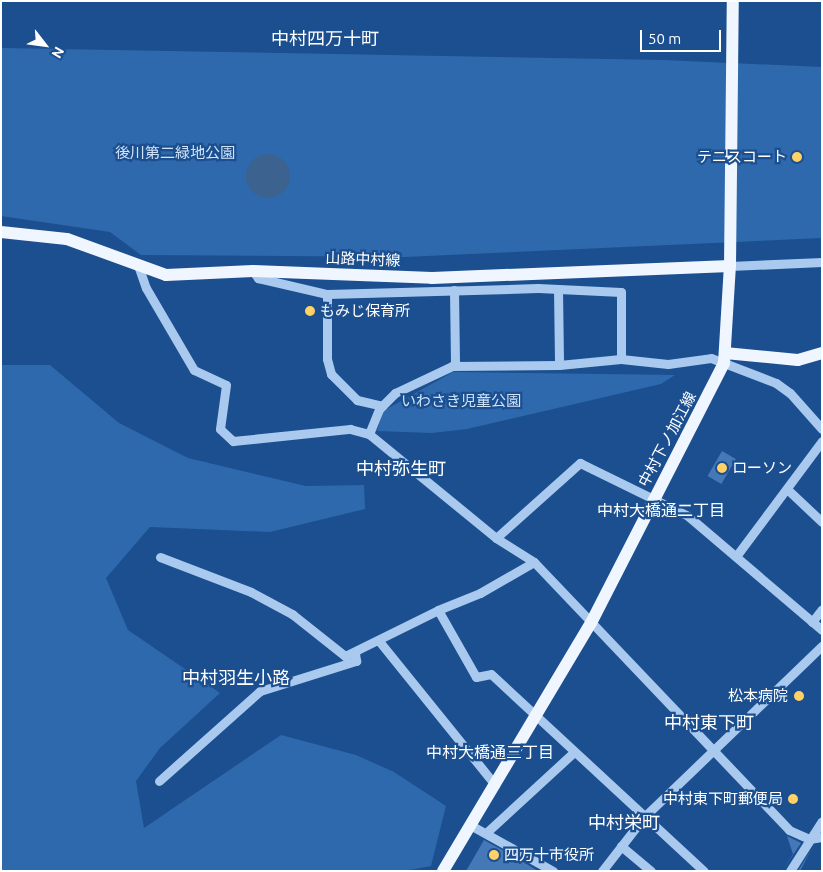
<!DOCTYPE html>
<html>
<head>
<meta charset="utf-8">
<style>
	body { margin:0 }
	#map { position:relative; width:823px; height:872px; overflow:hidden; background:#1b4f8f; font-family:Ubuntu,"Noto Sans JP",sans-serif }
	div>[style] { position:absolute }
	.green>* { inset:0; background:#2e69ad }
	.water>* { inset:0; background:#3c6290 }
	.round { border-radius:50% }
	.building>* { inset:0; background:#4478b7; transform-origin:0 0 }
	.minor>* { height:9px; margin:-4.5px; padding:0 4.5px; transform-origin:4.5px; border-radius:4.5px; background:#a9c9ee }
	.major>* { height:12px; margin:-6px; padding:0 6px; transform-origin:6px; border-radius:6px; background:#f0f6ff }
	.dots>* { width:14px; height:14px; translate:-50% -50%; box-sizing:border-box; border:2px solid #1b4f8f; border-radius:50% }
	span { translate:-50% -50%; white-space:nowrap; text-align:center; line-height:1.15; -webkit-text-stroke:4.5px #1b4f8f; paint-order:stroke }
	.park-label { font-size:15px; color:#cfe3fa }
	.poi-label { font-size:15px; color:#fff }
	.right { translate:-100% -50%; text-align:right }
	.left { translate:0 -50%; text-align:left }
	.street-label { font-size:15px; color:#fff }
	.neighbourhood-label { font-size:16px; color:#fff }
	.quarter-label { font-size:18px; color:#fff }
	.frame { position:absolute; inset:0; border:2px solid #fff; pointer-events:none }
	.north { position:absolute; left:20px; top:20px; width:50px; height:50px; -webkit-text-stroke:4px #1b4f8f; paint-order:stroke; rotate:120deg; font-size:14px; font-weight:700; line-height:20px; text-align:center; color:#fff }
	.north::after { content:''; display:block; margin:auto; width:18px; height:22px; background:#fff; clip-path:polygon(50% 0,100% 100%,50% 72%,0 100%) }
	.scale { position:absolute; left:640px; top:30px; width:81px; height:22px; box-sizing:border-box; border:2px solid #fff; border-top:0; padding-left:6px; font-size:15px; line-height:18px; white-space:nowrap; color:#fff; -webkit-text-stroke:4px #1b4f8f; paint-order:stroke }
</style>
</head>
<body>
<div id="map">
	<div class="green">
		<div style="clip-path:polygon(1px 48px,664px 60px,822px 67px,822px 238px,405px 257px,141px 255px,110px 232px,1px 216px)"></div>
		<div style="clip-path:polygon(1px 365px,50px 365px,119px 423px,188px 458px,306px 486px,364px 485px,365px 509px,270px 532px,150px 527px,106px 578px,128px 630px,220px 693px,160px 748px,136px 781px,144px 828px,281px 735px,356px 755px,394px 772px,446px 806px,431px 866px,404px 871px,1px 871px)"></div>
		<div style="clip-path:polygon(453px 372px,675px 375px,661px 384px,467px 429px,432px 433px,377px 431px,383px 411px)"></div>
	</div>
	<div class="water">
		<div class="round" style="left:246px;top:154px;width:44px;height:44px"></div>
	</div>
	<div class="building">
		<div style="left:722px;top:451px;width:16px;height:29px;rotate:30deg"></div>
		<div style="clip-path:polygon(787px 836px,801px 843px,782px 871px,793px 854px)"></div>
		<div style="clip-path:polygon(484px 840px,515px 857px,538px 871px,466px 871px)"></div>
		<div style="clip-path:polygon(811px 850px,800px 871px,798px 871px)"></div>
	</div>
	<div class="minor">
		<div style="left:730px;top:266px;width:92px;rotate:-2.5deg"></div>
		<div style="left:139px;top:268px;width:21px;rotate:71deg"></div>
		<div style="left:146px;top:288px;width:95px;rotate:59.7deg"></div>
		<div style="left:194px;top:370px;width:35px;rotate:25deg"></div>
		<div style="left:226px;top:385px;width:44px;rotate:97.8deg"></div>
		<div style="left:220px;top:429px;width:18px;rotate:43deg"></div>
		<div style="left:233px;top:441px;width:118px;rotate:-5.9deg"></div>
		<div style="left:350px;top:429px;width:20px;rotate:15deg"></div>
		<div style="left:369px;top:434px;width:164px;rotate:39.3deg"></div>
		<div style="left:496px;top:538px;width:45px;rotate:32.3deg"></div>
		<div style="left:534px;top:562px;width:370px;rotate:46.4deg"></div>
		<div style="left:789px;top:830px;width:22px;rotate:24deg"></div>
		<div style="left:809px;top:839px;width:13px;rotate:-9deg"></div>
		<div style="left:253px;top:271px;width:9px;rotate:54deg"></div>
		<div style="left:258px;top:278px;width:71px;rotate:13.1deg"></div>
		<div style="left:327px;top:294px;width:211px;rotate:-1.6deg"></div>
		<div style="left:538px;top:288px;width:83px;rotate:2.8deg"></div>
		<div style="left:621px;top:292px;width:67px;rotate:90deg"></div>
		<div style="left:558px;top:289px;width:76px;rotate:89.2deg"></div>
		<div style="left:454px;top:290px;width:76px;rotate:89.2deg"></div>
		<div style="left:327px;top:294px;width:65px;rotate:90deg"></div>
		<div style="left:327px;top:359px;width:16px;rotate:75deg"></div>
		<div style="left:331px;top:374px;width:37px;rotate:45deg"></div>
		<div style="left:357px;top:400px;width:26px;rotate:13deg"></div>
		<div style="left:369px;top:434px;width:27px;rotate:-68deg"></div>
		<div style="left:379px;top:409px;width:23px;rotate:-45deg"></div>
		<div style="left:395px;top:393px;width:63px;rotate:-25.3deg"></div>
		<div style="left:452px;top:366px;width:107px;rotate:-0.5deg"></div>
		<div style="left:559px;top:365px;width:62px;rotate:-5.5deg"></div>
		<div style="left:621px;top:359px;width:47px;rotate:6.1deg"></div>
		<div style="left:668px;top:364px;width:43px;rotate:-7.9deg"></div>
		<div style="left:711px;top:358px;width:70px;rotate:21deg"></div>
		<div style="left:776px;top:383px;width:17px;rotate:36deg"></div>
		<div style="left:790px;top:393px;width:48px;rotate:48.4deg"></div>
		<div style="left:787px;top:489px;width:48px;rotate:43.3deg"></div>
		<div style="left:496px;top:538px;width:113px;rotate:-41.8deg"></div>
		<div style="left:580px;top:463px;width:120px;rotate:26.1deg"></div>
		<div style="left:688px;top:516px;width:176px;rotate:40.4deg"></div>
		<div style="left:737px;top:555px;width:142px;rotate:-53.3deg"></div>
		<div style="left:160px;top:557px;width:97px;rotate:21deg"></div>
		<div style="left:251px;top:592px;width:47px;rotate:28.2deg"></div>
		<div style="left:292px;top:614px;width:68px;rotate:38.4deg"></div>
		<div style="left:345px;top:656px;width:104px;rotate:-26.3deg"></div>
		<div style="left:438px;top:610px;width:45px;rotate:-22deg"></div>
		<div style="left:480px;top:593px;width:62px;rotate:-29.9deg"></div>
		<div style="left:438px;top:610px;width:77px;rotate:60.4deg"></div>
		<div style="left:476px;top:677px;width:15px;rotate:-11deg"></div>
		<div style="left:491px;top:674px;width:290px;rotate:42.8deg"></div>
		<div style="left:812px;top:622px;width:16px;rotate:-52deg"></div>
		<div style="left:379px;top:641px;width:185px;rotate:51.1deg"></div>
		<div style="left:159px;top:781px;width:135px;rotate:-41.7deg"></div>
		<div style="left:260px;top:691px;width:101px;rotate:-17.4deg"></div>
		<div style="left:356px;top:661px;width:8px;rotate:-97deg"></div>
		<div style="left:472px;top:826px;width:93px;rotate:29.1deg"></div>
		<div style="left:487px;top:832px;width:118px;rotate:-42.6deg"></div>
		<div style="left:621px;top:846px;width:39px;rotate:40deg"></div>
		<div style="left:602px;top:871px;width:68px;rotate:-52.1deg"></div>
		<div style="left:644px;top:817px;width:247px;rotate:-43.9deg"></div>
		<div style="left:790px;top:871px;width:59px;rotate:-57.4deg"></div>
	</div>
	<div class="major">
		<div style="left:1px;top:232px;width:66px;rotate:6.1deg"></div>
		<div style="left:67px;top:239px;width:105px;rotate:20deg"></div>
		<div style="left:166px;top:275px;width:87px;rotate:-2.6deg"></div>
		<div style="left:253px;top:271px;width:179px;rotate:2.2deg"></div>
		<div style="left:432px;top:278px;width:298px;rotate:-2.3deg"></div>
		<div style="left:725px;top:353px;width:73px;rotate:5.5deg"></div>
		<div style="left:798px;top:360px;width:25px;rotate:-16deg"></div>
		<div style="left:443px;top:871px;width:289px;rotate:-59.2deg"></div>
		<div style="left:591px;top:623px;width:292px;rotate:-62.9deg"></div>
		<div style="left:724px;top:363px;width:97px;rotate:-86.5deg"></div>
		<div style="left:730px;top:266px;width:265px;rotate:-89.4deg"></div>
	</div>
	<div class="dots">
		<div style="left:797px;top:157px;background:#ffd166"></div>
		<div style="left:310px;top:311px;background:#ffd166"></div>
		<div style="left:722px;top:468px;background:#ffd166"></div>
		<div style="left:799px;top:696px;background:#ffd166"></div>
		<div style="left:793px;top:799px;background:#ffd166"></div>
		<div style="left:494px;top:855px;background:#ffd166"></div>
	</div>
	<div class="park-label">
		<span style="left:175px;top:153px">後川第二緑地公園</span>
		<span style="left:461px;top:401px">いわさき児童公園</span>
	</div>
	<div class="poi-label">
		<span class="right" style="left:787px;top:157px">テニスコート</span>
		<span class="left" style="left:320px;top:311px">もみじ保育所</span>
		<span class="left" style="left:732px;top:468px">ローソン</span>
		<span class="right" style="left:788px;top:696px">松本病院</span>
		<span class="right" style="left:783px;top:799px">中村東下町郵便局</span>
		<span class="left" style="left:504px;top:855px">四万十市役所</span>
	</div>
	<div class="street-label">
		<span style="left:363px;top:259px;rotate:2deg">山路中村線</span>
		<span style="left:667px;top:439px;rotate:-62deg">中村下ノ加江線</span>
	</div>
	<div class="neighbourhood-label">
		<span style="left:661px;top:510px">中村大橋通二丁目</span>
		<span style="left:490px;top:752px">中村大橋通三丁目</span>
	</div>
	<div class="quarter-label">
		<span style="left:325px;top:38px">中村四万十町</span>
		<span style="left:401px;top:468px">中村弥生町</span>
		<span style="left:236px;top:677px">中村羽生小路</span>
		<span style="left:709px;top:722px">中村東下町</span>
		<span style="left:624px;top:822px">中村栄町</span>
	</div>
	<div class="frame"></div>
	<div class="north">N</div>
	<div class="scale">50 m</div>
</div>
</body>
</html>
